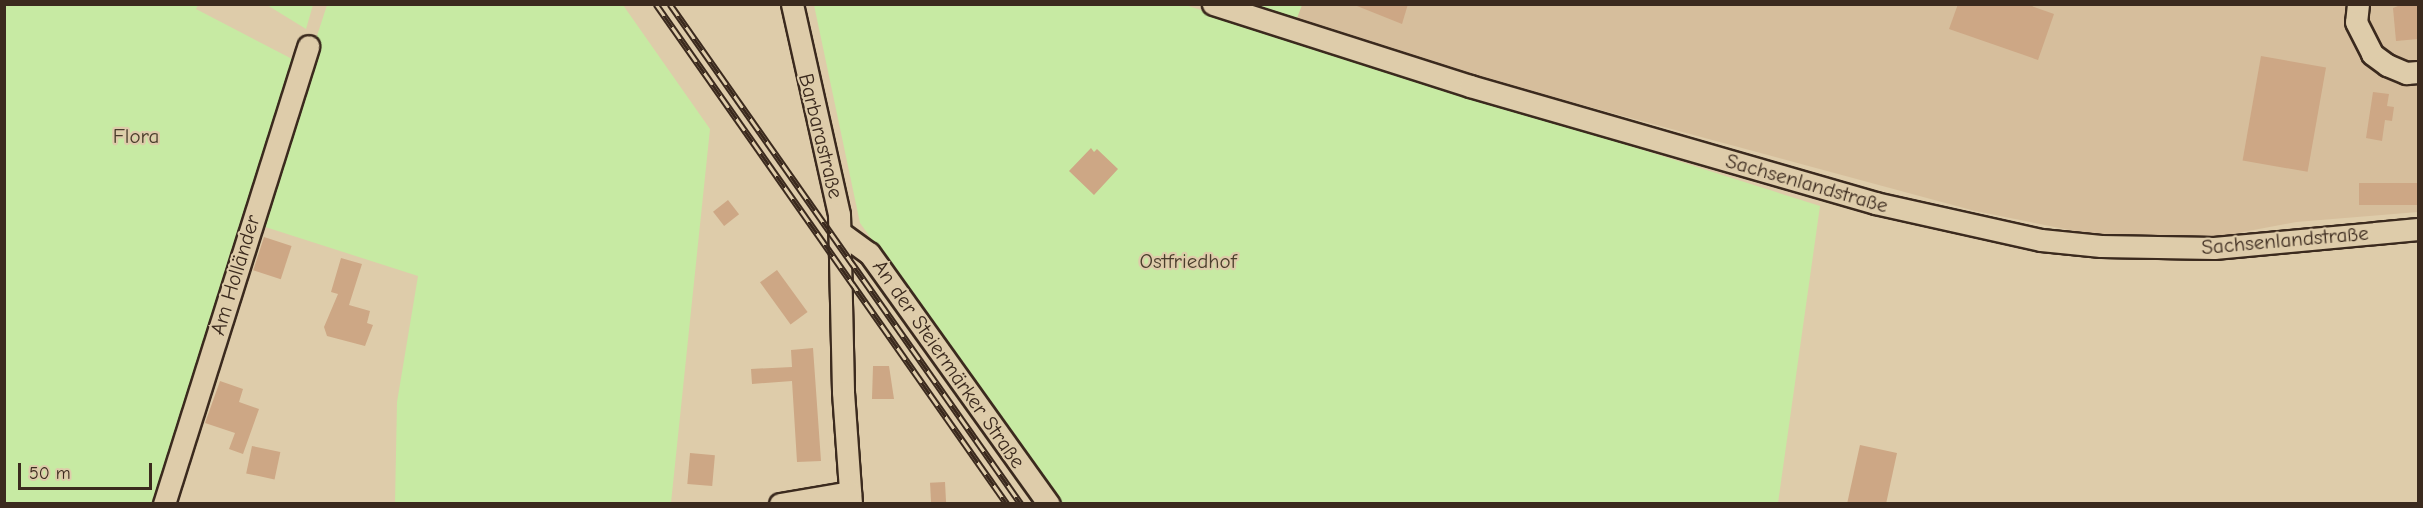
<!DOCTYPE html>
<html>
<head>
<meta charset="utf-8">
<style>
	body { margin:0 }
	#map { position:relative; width:2423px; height:508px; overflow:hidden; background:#deccaa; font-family:"Comic Neue",sans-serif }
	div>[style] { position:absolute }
	.built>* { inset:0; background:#d6be9c }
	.green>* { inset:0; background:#c7eaa3 }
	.building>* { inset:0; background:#cda785; transform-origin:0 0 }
	.roads { filter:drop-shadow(2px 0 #3b2a1e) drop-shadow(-2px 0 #3b2a1e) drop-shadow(0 2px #3b2a1e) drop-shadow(0 -2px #3b2a1e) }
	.minor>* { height:21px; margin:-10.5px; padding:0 10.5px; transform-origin:10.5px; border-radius:10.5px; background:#deccaa }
	.rail>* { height:7px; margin-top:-3.5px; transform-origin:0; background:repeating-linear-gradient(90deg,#deccaa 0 14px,#3b2a1e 0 28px); box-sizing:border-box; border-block:2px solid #3b2a1e }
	span { translate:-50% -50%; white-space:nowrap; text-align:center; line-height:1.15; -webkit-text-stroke:4.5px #deccaa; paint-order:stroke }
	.park-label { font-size:21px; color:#493d2b }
	.street-label { font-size:21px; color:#3b2a1e }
	.frame { position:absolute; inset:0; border:6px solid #3b2a1e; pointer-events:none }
	.scale { position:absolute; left:18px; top:463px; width:134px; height:27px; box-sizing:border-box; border:3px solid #3b2a1e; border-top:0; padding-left:8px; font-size:18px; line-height:21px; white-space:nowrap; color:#3b2a1e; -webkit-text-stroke:4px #deccaa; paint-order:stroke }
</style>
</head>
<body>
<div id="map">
	<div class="built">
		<div style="clip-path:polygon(1302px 4px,2418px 5px,2418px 212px,2296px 222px,2206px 239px,2105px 237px,1975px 211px,1475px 76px,1295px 23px)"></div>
	</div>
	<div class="green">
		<div style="clip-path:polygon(4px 5px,198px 5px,196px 9px,296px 61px,156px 503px,5px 503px)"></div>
		<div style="clip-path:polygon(267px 5px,313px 5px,306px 29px)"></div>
		<div style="clip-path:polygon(327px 5px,623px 5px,710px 129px,671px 503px,395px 503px,397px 402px,418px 276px,256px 224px)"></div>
		<div style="clip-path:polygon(814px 5px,1185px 5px,1820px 206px,1778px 503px,1062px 503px,860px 223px)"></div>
		<div style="clip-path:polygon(1237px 5px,1302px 5px,1295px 23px)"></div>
	</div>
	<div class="building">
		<div style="clip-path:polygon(1352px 4px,1408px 4px,1402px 24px)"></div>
		<div style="clip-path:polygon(1958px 4px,2026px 4px,2054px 14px,2038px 60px,1949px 29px)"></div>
		<div style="clip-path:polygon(2403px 4px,2418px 4px,2418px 39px,2396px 41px,2393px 8px)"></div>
		<div style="left:2261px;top:56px;width:66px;height:106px;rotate:10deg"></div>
		<div style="clip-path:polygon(2373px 92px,2389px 94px,2387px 106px,2394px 107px,2392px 121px,2385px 120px,2382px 141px,2366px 138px)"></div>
		<div style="clip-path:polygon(1091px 148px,1094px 152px,1097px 149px,1118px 169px,1094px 195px,1069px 171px)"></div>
		<div style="left:2418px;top:183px;width:22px;height:59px;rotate:90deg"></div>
		<div style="left:728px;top:200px;width:18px;height:19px;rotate:52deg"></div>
		<div style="left:264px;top:237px;width:29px;height:35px;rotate:18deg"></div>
		<div style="clip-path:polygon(341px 258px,362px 264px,349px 305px,370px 311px,367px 323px,373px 325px,365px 346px,327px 336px,324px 327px,338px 294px,331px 292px)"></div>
		<div style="left:777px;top:270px;width:52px;height:21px;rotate:54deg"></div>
		<div style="clip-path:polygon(813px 348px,821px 461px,797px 462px,792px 381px,752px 384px,751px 369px,792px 367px,791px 350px)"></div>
		<div style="clip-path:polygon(873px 366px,889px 366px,894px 399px,872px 399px)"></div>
		<div style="clip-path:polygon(220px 381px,243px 389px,239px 402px,259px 409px,243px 454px,229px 449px,235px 433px,205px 423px)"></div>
		<div style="clip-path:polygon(1860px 445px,1897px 453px,1886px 504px,1847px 504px)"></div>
		<div style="left:252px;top:446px;width:29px;height:28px;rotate:12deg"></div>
		<div style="left:690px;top:453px;width:25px;height:31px;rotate:5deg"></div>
		<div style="left:945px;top:482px;width:21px;height:15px;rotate:87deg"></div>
	</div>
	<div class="roads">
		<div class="minor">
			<div style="left:792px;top:4px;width:215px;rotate:77.4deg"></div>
			<div style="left:839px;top:214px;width:178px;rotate:88.7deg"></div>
			<div style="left:843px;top:392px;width:112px;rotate:85.9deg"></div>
			<div style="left:1213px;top:4px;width:270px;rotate:17.7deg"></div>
			<div style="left:1470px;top:86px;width:422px;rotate:16.1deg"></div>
			<div style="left:1875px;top:203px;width:170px;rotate:12.6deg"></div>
			<div style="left:2041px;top:240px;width:60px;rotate:5.7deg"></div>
			<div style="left:2101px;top:246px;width:113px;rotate:1deg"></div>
			<div style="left:2214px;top:248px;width:205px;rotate:-5.3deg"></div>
			<div style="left:2358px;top:4px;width:18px;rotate:96deg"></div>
			<div style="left:2356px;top:22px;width:36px;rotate:63deg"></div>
			<div style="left:2372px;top:54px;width:19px;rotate:36deg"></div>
			<div style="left:2387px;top:65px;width:21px;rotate:23deg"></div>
			<div style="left:2406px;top:73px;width:12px;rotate:-5deg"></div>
			<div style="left:841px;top:233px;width:34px;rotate:36deg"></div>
			<div style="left:869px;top:253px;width:309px;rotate:54.4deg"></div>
			<div style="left:164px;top:504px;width:480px;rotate:-72.5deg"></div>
			<div style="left:780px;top:504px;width:71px;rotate:-9.7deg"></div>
		</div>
	</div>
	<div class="rail">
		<div style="left:656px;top:4px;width:611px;rotate:54.93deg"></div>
		<div style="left:670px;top:4px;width:611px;rotate:54.93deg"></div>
	</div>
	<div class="park-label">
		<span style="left:136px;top:136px">Flora</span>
		<span style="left:1188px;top:261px">Ostfriedhof</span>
	</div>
	<div class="street-label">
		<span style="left:821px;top:136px;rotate:76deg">Barbarastraße</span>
		<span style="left:1807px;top:183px;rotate:16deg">Sachsenlandstraße</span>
		<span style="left:2285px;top:240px;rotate:-5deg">Sachsenlandstraße</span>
		<span style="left:235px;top:275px;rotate:-73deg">Am Holländer</span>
		<span style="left:949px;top:364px;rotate:55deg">An der Steiermärker Straße</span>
	</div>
	<div class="frame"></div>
	<div class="scale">50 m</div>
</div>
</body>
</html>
